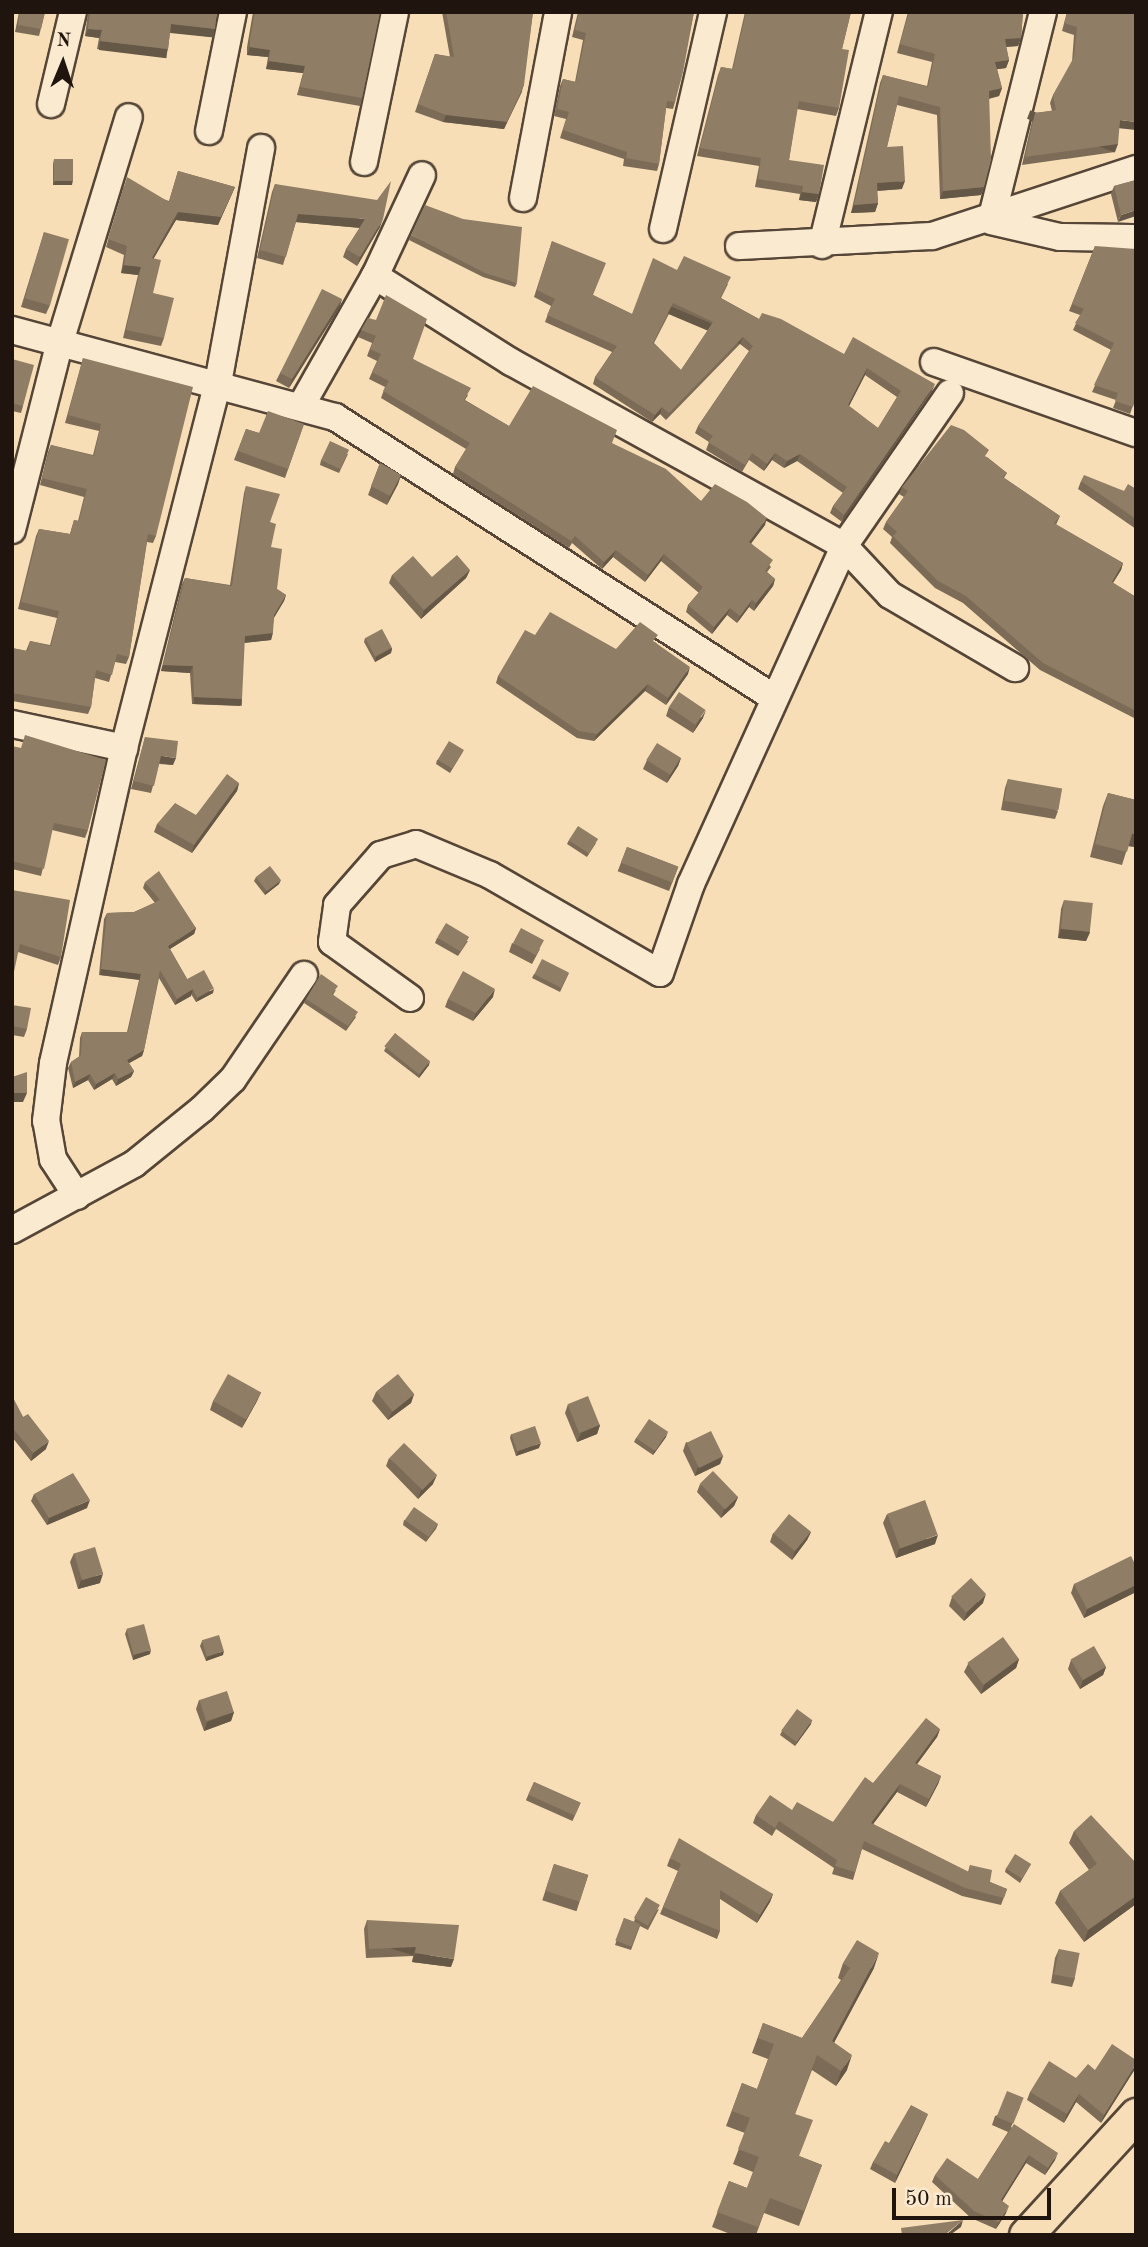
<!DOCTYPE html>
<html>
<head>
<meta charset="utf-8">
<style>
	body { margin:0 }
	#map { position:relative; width:1148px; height:2247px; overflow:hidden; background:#f8deb6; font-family:"Old Standard TT",serif }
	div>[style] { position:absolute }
	.roads { filter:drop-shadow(2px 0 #554638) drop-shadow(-2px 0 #554638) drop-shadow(0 2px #554638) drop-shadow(0 -2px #554638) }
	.minor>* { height:26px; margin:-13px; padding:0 13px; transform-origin:13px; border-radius:13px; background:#faead0 }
	.major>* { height:33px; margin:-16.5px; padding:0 16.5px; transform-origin:16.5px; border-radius:16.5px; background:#f8deb6 }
	.wall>* { inset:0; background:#7c6c57; transform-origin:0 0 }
	.shaded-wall>* { inset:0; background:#655847; transform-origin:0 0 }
	.building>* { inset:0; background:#907d65; transform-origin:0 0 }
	span { translate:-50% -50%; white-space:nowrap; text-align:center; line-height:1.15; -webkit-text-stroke:6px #faead0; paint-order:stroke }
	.frame { position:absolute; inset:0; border:14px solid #1f140e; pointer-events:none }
	.north { position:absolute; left:28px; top:28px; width:70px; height:70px; -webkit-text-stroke:5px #faead0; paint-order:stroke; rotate:2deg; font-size:19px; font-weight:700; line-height:28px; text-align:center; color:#1f140e }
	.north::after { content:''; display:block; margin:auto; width:24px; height:32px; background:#1f140e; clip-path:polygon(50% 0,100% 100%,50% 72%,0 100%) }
	.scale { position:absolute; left:892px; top:2188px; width:159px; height:32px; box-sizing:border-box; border:4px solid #1f140e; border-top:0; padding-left:9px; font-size:21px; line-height:24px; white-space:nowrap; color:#1f140e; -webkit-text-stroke:5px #faead0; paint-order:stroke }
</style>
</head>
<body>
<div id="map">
	<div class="roads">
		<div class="minor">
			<div style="left:1043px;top:12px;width:215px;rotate:104deg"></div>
			<div style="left:991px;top:221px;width:71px;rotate:13.1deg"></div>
			<div style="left:1060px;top:237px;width:76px;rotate:0.8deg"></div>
			<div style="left:51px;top:104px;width:95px;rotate:-76.6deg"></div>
			<div style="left:209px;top:131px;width:121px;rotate:-78.6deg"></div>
			<div style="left:364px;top:162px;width:153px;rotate:-78.3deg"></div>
			<div style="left:523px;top:198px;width:189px;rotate:-79.3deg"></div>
			<div style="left:663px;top:229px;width:223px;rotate:-77deg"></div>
			<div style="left:822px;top:245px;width:240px;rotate:-76.3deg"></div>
			<div style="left:739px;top:246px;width:193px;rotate:-3deg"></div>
			<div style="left:932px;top:236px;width:215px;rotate:-18.2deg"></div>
			<div style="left:375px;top:276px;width:161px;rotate:32.3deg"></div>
			<div style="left:511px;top:362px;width:380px;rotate:28.9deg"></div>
			<div style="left:844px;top:546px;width:67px;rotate:46.8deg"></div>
			<div style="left:890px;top:595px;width:145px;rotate:30.3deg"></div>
			<div style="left:12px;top:330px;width:335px;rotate:15.1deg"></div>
			<div style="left:335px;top:417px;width:520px;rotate:32.59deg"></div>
			<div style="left:934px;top:362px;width:214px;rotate:19.4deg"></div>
			<div style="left:301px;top:406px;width:150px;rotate:-60.4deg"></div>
			<div style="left:375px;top:276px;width:111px;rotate:-65deg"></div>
			<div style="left:12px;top:530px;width:194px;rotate:-75.7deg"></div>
			<div style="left:60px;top:342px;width:235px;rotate:-73deg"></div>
			<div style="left:12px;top:724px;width:115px;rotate:12.1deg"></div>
			<div style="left:410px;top:998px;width:96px;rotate:-144.3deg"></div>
			<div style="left:332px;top:942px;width:37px;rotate:-82deg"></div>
			<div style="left:337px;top:905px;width:67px;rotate:-48.7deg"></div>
			<div style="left:381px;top:855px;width:37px;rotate:-17deg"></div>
			<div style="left:416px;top:844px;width:80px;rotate:22.7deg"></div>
			<div style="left:490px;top:875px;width:196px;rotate:30deg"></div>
			<div style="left:660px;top:973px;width:94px;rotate:-70.8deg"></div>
			<div style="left:691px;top:884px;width:371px;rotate:-65.6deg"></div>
			<div style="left:844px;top:546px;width:186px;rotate:-55.3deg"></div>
			<div style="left:77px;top:1196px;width:44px;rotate:-123deg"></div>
			<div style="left:53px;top:1159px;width:39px;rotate:-100deg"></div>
			<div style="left:46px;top:1121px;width:58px;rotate:-83.1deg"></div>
			<div style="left:53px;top:1063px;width:323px;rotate:-77.3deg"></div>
			<div style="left:124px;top:748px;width:377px;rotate:-75.6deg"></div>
			<div style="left:218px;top:383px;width:239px;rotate:-79.6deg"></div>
			<div style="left:12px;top:1230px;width:139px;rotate:-28.4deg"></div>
			<div style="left:134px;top:1164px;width:87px;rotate:-39deg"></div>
			<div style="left:202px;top:1109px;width:43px;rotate:-44.1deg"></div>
			<div style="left:233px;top:1079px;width:126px;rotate:-55.7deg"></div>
		</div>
		<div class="major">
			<div style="left:1026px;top:2235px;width:163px;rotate:-47.5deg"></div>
		</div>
	</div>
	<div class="wall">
		<div style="clip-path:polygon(19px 12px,45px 12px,39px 36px,15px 32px)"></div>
		<div style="clip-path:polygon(88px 12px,217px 12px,212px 37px,170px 32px,168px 49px,165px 57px,97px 49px,99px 38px,85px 36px)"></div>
		<div style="clip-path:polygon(253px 12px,380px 12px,362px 98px,360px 106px,297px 95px,303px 73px,266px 69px,268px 57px,247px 55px,247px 47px)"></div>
		<div style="clip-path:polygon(442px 12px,533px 12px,522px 92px,504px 129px,443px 122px,415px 112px,435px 54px,450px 57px)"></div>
		<div style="clip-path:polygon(578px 12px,694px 12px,675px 102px,673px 109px,666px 108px,659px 164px,657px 171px,623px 166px,624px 159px,560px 138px,566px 119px,554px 116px,560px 86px,563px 79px,575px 82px,583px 40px,572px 37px)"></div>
		<div style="clip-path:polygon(745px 12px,851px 12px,842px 49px,839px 108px,836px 116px,797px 109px,789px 160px,819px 194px,816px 202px,799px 200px,800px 194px,755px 187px,759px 166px,697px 156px,718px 75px,721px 67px,732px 69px)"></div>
		<div style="clip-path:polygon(908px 12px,1023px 12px,1021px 38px,1018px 46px,1006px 47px,1009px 60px,1006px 68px,997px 69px,1002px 88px,999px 96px,989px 99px,984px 187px,981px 195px,940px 199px,937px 115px,897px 105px,887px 147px,902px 189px,877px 191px,878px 203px,875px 212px,851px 213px,880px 83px,883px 75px,927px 86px,932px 62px,897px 53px)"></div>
		<div style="clip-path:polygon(1067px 12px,1136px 12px,1115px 152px,1022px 165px,1032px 121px,1035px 113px,1052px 111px,1050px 103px,1053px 95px,1072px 62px,1074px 35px,1062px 31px)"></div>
		<div style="clip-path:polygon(54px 159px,72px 185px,53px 185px,53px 164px)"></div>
		<div style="clip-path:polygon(178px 171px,235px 187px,218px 225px,176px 220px,154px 258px,153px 293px,164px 338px,161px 346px,123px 338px,138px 275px,121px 273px,124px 255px,106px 247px,124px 186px,169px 201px)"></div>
		<div style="clip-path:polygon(1136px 180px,1118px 222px,1111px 194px,1114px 186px)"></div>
		<div style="clip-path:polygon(275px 184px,380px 227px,357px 266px,343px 257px,346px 249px,360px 228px,296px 222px,283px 265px,257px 258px,272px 192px)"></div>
		<div style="clip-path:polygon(44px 232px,50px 305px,46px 314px,21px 307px)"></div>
		<div style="clip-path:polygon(411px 235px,517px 283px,515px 287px,483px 277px,409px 240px)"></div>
		<div style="clip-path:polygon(evenodd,552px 241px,593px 295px,632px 314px,677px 270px,728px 284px,721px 298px,759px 319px,932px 391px,842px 522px,830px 513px,833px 506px,843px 493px,797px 461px,784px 468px,772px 460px,764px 471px,749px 460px,742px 472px,706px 450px,709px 442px,695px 433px,698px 426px,749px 351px,740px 344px,666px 420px,660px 414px,652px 422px,593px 384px,595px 377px,612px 352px,545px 322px,551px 306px,534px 297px,552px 241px,671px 310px,709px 329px,681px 370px,654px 343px,671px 310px,552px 241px,865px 375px,897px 397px,878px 428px,849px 406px,865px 375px)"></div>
		<div style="clip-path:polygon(1095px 246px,1136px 397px,1130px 414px,1113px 408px,1116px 400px,1092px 392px,1111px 350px,1073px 330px,1080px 315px,1069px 311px)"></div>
		<div style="clip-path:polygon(342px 299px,339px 308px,289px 388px,276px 381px,280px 373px)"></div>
		<div style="clip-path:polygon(368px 318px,413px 359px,468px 395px,465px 400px,509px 426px,612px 444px,701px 501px,765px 525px,751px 543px,771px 567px,767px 572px,775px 579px,773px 586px,754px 611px,749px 607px,737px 623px,727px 615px,712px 634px,686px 612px,688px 605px,699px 593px,661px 561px,645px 582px,613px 557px,602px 569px,572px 543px,569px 548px,453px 474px,455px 467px,466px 449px,381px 398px,385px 387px,369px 379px,377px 361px,367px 356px,372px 343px,358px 337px)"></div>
		<div style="clip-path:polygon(83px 358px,156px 536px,153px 543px,147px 542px,129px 657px,126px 664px,115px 662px,109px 682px,95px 678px,91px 707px,88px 714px,12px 701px,12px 648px,26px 651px,30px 641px,50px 645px,57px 618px,18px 609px,36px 536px,39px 529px,70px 534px,74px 520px,78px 521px,84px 497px,40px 485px,48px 452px,51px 445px,93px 455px,99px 431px,65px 423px)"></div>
		<div style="clip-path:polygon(12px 359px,23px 406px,21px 413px,12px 411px)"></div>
		<div style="clip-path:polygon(304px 424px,285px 478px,234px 460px,246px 429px,259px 433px)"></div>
		<div style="clip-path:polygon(348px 454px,339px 473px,320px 465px,321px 460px)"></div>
		<div style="clip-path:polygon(987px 457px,1007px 473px,1004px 478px,1060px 516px,1056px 525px,1123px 563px,1121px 570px,1113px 583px,1136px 597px,1136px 719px,1040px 670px,963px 603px,935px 588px,890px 543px,892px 537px,883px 529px,886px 522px,904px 497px,899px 494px,902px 487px)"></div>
		<div style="clip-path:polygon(380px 463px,401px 475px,398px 484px,387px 505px,368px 495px)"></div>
		<div style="clip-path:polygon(1081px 481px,1124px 491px,1136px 489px,1136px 529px,1078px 489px)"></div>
		<div style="clip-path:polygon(246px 486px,270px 522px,271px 547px,277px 589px,286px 595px,284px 601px,274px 618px,271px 640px,244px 643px,240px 706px,192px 704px,190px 673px,161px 671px,182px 584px,185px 578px,230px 585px,244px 493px)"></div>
		<div style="clip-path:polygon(470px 570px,466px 578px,421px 619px,389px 583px,392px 575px,432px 577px)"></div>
		<div style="clip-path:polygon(535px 635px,616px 649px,655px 642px,688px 674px,666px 705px,645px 691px,594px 741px,577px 738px,496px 683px,498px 676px)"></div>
		<div style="clip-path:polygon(365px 638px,392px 648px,391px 653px,375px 662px,364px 642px)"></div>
		<div style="clip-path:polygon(669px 707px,703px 718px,693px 733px,666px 716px)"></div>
		<div style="clip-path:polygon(145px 737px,173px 765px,159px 764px,151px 793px,131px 789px)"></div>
		<div style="clip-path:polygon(12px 746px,88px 830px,85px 838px,52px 830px,41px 876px,12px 869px)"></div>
		<div style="clip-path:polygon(464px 750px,450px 773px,436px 764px,437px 760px)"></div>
		<div style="clip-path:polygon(681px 758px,678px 766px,667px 783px,643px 769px,647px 760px)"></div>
		<div style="clip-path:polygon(1008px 779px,1058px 811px,1055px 819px,1001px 810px,1005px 788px)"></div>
		<div style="clip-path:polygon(239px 783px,237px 791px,192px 853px,154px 832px,157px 824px,196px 815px)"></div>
		<div style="clip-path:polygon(1108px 793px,1136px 800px,1136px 847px,1128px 846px,1122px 865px,1090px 857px,1103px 806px)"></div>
		<div style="clip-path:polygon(569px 840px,596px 843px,587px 857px,567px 844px)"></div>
		<div style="left:627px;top:847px;width:55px;height:26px;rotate:21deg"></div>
		<div style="clip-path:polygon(256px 877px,279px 884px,265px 895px,254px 881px)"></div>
		<div style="clip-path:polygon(145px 882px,196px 928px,194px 934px,170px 949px,187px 979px,213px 993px,196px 1002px,191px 994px,191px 996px,175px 1005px,159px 978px,144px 1050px,142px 1056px,129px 1063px,134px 1071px,131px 1077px,116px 1086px,112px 1079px,94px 1090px,88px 1080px,73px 1088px,68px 1068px,71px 1062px,79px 1057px,80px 1038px,82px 1032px,127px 1032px,139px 980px,99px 975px,104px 919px,107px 913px,134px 912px,155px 903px,143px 888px)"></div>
		<div style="clip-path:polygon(12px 890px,61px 957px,58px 965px,18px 952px)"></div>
		<div style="clip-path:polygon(1064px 900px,1090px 932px,1086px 941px,1058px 938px,1061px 909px)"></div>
		<div style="clip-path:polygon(437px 938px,468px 941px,458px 956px,435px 943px)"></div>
		<div style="clip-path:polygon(512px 943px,540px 949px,532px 964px,509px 952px)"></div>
		<div style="clip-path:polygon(569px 973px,560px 992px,532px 978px,534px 974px)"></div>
		<div style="clip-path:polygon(336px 990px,333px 995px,356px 1017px,346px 1031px,304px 1003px,306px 999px)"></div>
		<div style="clip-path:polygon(493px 997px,473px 1021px,445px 1007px,448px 999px)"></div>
		<div style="clip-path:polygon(12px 1005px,27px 1029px,24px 1037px,12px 1035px)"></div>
		<div style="clip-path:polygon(386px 1047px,429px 1065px,419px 1078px,384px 1051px)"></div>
		<div style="clip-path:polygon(261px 1392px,257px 1401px,242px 1428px,210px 1410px,213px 1401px)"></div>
		<div style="clip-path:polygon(376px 1392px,414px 1394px,411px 1403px,388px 1420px,372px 1401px)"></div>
		<div style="clip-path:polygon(12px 1396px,23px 1417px,46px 1449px,31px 1461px,12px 1437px)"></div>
		<div style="clip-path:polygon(568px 1404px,600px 1425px,597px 1434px,577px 1442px,565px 1413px)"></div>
		<div style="clip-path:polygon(511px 1434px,539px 1448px,516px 1456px,510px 1438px)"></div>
		<div style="clip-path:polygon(666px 1437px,653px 1455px,634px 1442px,636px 1438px)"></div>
		<div style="clip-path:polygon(686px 1442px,723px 1456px,720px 1464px,695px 1476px,683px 1451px)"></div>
		<div style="clip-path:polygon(389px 1458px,433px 1484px,418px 1499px,386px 1466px)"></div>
		<div style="clip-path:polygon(700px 1484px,738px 1497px,734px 1506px,721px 1518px,697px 1492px)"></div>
		<div style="clip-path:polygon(34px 1494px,87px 1508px,47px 1525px,31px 1501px)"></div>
		<div style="clip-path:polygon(887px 1514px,935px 1544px,896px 1558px,883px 1523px)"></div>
		<div style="clip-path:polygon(404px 1520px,438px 1524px,436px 1529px,426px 1542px,403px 1525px)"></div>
		<div style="clip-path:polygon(811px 1532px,807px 1540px,792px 1560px,770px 1542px,773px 1533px)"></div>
		<div style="clip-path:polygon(74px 1553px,100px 1583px,78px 1589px,70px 1562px)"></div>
		<div style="clip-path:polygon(1136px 1566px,1136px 1592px,1084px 1618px,1071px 1593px,1074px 1584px)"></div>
		<div style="clip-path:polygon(952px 1597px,983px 1603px,964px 1621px,949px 1606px)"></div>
		<div style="clip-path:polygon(127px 1629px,150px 1654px,133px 1660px,125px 1634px)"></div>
		<div style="clip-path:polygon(202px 1641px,223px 1655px,206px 1661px,200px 1646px)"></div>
		<div style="clip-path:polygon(1019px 1659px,1016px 1668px,981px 1694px,964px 1672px,968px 1664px)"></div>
		<div style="clip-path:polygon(1071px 1660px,1106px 1667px,1103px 1675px,1080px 1689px,1068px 1669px)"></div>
		<div style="clip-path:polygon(199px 1700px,234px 1712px,231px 1721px,204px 1731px,196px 1709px)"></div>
		<div style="clip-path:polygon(811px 1724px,795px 1746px,780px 1735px,782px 1731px)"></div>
		<div style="clip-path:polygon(940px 1729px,937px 1737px,917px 1764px,941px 1776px,938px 1784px,926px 1807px,897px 1792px,873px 1824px,968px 1872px,970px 1865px,990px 1882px,1007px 1889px,1001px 1905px,962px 1896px,862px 1849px,853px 1880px,832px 1874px,834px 1868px,776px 1829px,772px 1836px,753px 1823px,756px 1815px,792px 1810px,833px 1822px,873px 1783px)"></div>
		<div style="left:534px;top:1782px;width:51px;height:20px;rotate:24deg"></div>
		<div style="clip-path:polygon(1074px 1831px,1136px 1863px,1136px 1904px,1084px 1942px,1055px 1903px,1060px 1891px,1089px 1870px,1069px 1843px)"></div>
		<div style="clip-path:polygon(670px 1858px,773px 1894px,770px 1902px,757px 1923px,720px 1899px,720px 1931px,717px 1939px,660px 1914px,678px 1871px,667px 1866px)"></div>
		<div style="left:554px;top:1864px;width:36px;height:38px;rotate:18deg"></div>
		<div style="clip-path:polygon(1031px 1864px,1020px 1883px,1005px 1872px,1006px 1868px)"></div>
		<div style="clip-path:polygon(659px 1909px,648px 1930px,640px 1926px,631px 1950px,615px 1945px,624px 1918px,634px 1922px,635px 1918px)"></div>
		<div style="clip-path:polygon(367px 1920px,451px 1967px,412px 1962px,413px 1956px,366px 1958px,364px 1929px)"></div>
		<div style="clip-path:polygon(1059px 1949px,1075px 1978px,1072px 1987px,1051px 1983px,1055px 1958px)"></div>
		<div style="clip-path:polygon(843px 1963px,874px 1968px,834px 2042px,847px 2070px,836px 2086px,812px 2070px,795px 2114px,799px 2156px,822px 2165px,799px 2226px,764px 2213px,756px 2235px,733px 2235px,712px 2227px,729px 2181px,747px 2188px,753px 2172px,733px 2164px,745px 2133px,726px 2126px,742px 2083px,757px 2089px,768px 2059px,752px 2053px,763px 2023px,802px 2038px,841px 1980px,838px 1978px)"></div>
		<div style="clip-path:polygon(1135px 2069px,1101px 2123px,1076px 2102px,1064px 2123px,1027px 2100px,1030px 2092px,1076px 2078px,1095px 2070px)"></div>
		<div style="clip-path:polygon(1020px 2107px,1011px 2127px,1055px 2160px,1045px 2175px,1026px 2163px,1002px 2201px,1006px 2213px,996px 2229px,971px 2218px,932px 2182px,935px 2175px,978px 2179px,1008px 2132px,992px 2125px,995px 2116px)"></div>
		<div style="clip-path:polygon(928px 2114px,895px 2183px,870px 2169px,873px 2162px,889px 2143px)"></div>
	</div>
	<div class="shaded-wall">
		<div style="left:171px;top:24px;width:44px;height:9px;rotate:6deg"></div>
		<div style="clip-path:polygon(88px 29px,102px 30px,99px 38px,85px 36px)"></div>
		<div style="clip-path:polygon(1021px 38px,1018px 46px,1002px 47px,1005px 39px)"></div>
		<div style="left:100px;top:41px;width:68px;height:9px;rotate:7deg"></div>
		<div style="clip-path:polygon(250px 47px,270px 50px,268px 57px,247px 55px)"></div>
		<div style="clip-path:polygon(1009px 60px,1006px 68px,992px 70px,995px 62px)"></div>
		<div style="clip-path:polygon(269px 61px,305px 66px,303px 73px,266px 69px)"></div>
		<div style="clip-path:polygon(524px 85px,504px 129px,443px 122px,446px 115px)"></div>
		<div style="clip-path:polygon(1002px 88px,999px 96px,986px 99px,989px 91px)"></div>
		<div style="clip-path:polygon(1120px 120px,1136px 122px,1136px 130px,1117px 128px)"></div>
		<div style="left:1118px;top:144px;width:9px;height:94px;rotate:111deg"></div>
		<div style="clip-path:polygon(73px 180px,72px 185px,53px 185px,55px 181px)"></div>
		<div style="clip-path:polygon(905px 181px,902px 189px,874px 191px,877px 183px)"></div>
		<div style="clip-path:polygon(235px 187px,218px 225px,176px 220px,149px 266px,152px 258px,178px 212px)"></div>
		<div style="clip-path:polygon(984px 187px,981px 195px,940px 199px,943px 191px)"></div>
		<div style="clip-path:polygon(802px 192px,819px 194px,816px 202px,799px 200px)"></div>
		<div style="clip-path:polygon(878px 203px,875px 212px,851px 213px,854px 205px)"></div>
		<div style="clip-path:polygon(1136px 210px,1136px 216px,1118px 222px,1121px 215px)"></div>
		<div style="clip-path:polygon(298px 214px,365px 219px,362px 228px,295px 222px)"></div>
		<div style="clip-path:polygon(383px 219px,380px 227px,357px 266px,360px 257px)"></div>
		<div style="clip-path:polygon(124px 265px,141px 267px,138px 275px,121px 273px)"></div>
		<div style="clip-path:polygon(342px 299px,339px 308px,289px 388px,292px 379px)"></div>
		<div style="left:743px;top:337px;width:8px;height:106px;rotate:113deg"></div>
		<div style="clip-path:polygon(867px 368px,865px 375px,846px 412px,848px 405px)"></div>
		<div style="clip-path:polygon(935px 384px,932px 391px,842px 522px,844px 515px)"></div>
		<div style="clip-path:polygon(662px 407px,660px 414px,652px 422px,655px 415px)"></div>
		<div style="clip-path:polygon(775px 453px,772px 460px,764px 471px,767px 464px)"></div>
		<div style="clip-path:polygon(800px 454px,797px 461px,784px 468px,787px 461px)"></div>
		<div style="clip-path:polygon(401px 475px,398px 484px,387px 505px,390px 496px)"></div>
		<div style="clip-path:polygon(767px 518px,765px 525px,747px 549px,749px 542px)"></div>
		<div style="clip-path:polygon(616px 550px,613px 557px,602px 569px,604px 562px)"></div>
		<div style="clip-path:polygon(664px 554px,661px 561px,645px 582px,648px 575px)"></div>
		<div style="clip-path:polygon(1123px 563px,1121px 570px,1109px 589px,1112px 582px)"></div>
		<div style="clip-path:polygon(470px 570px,466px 578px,421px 619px,424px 610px)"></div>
		<div style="clip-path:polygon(775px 579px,773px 586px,754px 611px,756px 603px)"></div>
		<div style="clip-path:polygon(286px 595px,284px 601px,271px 622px,274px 615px)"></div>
		<div style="clip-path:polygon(752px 600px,749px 607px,737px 623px,740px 616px)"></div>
		<div style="clip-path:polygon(730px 608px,727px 615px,712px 634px,714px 627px)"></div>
		<div style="clip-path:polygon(273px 633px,271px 640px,242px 643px,245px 636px)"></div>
		<div style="clip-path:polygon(392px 648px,391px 653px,375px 662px,376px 657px)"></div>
		<div style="clip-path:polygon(163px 665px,193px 666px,190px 673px,161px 671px)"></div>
		<div style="clip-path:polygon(690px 667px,688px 674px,666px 705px,668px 698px)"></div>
		<div style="clip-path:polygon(648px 684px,645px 691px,594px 741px,597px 734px)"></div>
		<div style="left:194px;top:697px;width:48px;height:7px;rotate:2deg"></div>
		<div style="clip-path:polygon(706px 710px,703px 718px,693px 733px,697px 724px)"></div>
		<div style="clip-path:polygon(161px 756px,176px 758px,173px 765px,158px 763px)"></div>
		<div style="clip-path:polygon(681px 758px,678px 766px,667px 783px,670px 775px)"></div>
		<div style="clip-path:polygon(239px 783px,237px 791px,192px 853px,194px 845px)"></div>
		<div style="clip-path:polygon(1132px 834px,1136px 834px,1136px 847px,1127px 846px)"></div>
		<div style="clip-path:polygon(281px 880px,279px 884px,265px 895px,266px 891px)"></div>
		<div style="clip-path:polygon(196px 928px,194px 934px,165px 952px,168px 946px)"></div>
		<div style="clip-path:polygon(1061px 929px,1090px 932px,1086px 941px,1058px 938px)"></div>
		<div style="left:101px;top:969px;width:40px;height:6px;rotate:7deg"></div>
		<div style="clip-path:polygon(193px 989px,191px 996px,175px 1005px,177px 999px)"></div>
		<div style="clip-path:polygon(214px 989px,213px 993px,196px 1002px,198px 998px)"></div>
		<div style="clip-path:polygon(495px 989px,493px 997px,473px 1021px,476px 1013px)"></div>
		<div style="clip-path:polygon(144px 1050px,142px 1056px,124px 1066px,127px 1060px)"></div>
		<div style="clip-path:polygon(430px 1061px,429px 1065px,419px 1078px,420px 1073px)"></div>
		<div style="clip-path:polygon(134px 1071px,131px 1077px,116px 1086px,118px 1079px)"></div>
		<div style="clip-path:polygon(115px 1073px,112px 1079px,94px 1090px,96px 1084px)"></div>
		<div style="clip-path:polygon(90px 1074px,88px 1080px,73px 1088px,75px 1082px)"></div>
		<div style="clip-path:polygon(12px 1093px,27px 1093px,23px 1102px,12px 1102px)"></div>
		<div style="clip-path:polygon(261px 1392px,257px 1401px,242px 1428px,246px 1419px)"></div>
		<div style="clip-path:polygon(414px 1394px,411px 1403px,388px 1420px,392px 1412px)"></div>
		<div style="clip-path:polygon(600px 1425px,597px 1434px,577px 1442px,581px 1433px)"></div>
		<div style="clip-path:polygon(668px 1432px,666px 1437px,653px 1455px,654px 1451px)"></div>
		<div style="clip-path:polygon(49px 1441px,46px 1449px,31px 1461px,33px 1453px)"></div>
		<div style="clip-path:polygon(541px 1443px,539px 1448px,516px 1456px,518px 1451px)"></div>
		<div style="clip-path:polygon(723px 1456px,720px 1464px,695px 1476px,698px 1467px)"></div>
		<div style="clip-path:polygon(437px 1475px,433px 1484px,418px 1499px,421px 1490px)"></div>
		<div style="clip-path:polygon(738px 1497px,734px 1506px,721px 1518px,724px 1509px)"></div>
		<div style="clip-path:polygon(90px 1500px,87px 1508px,47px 1525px,49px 1518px)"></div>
		<div style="clip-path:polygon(811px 1532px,807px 1540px,792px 1560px,795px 1551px)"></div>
		<div style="clip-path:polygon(938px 1535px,935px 1544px,896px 1558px,899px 1549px)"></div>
		<div style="clip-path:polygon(103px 1574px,100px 1583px,78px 1589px,81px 1580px)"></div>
		<div style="clip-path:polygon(1136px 1585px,1136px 1592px,1084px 1618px,1087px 1609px)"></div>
		<div style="clip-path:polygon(986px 1594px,983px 1603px,964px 1621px,967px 1612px)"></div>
		<div style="clip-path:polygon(151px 1650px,150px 1654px,133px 1660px,134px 1655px)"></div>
		<div style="clip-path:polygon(224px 1651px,223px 1655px,206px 1661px,207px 1657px)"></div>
		<div style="clip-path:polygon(1019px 1659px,1016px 1668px,981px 1694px,984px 1685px)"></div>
		<div style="clip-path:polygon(1106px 1667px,1103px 1675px,1080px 1689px,1083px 1680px)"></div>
		<div style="clip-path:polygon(234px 1712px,231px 1721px,204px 1731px,207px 1722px)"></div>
		<div style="clip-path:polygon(812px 1720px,811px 1724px,795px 1746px,797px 1742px)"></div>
		<div style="clip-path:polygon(940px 1729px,937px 1737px,912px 1771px,915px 1763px)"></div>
		<div style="clip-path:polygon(941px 1776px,938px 1784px,926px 1807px,929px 1799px)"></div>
		<div style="clip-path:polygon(900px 1784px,897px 1792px,868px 1831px,871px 1823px)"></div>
		<div style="clip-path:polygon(773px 1894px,770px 1902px,757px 1923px,760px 1915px)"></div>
		<div style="clip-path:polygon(1136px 1896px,1136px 1904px,1084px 1942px,1088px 1930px)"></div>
		<div style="left:416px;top:1947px;width:9px;height:47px;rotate:108deg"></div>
		<div style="clip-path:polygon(415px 1953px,454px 1959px,451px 1967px,412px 1962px)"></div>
		<div style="clip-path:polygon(879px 1953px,874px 1968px,827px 2056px,832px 2041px)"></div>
		<div style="clip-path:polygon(852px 2055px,847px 2070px,836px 2086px,841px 2071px)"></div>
		<div style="clip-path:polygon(1136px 2064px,1135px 2069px,1101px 2123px,1104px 2115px)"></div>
		<div style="clip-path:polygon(1079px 2094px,1076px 2102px,1064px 2123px,1067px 2114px)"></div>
		<div style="clip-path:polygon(928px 2114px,925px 2121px,895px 2183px,897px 2175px)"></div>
		<div style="clip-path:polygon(1058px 2153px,1055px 2160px,1045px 2175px,1048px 2168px)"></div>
		<div style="clip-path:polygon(1029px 2155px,1026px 2163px,998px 2208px,1001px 2200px)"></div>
		<div style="clip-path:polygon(1009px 2206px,1006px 2213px,996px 2229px,999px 2222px)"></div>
		<div style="clip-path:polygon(963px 2220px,961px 2227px,950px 2235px,946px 2235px)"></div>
	</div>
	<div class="building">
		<div style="clip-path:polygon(20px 12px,45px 12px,41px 29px,18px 25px)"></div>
		<div style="clip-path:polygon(90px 12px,217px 12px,215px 29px,171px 24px,168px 49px,100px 41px,102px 30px,88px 29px)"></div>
		<div style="clip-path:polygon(255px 12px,380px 12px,362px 98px,300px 87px,305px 66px,269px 61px,270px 50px,250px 47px,250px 40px)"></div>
		<div style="clip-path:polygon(446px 12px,533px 12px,524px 85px,507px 122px,446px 115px,418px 104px,435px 54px,454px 57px)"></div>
		<div style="clip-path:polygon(579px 12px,694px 12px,683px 72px,675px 102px,667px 101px,659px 164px,626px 158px,627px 152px,563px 130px,569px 112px,557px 109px,563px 79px,576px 82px,586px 33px,575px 30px)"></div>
		<div style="clip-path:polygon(746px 12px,851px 12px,842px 49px,849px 50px,839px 108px,799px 101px,789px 160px,824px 165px,819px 194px,802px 192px,803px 186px,758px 179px,761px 158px,700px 148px,721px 67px,733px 69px)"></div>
		<div style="clip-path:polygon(909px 12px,1023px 12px,1021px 38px,1005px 39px,1009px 60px,995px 62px,1002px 88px,989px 91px,991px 160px,984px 187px,943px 191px,940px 107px,899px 96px,887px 147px,903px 146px,905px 181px,877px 183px,878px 203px,854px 205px,883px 75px,928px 87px,935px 54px,900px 44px)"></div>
		<div style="clip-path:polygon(1068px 12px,1136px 12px,1136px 122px,1120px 120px,1118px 144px,1025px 157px,1035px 113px,1056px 110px,1053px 95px,1074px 57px,1077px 27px,1064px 23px)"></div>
		<div style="left:54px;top:159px;width:19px;height:22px"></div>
		<div style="clip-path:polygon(178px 171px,235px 187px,221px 217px,178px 212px,152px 258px,161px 260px,153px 293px,174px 298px,164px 338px,126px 330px,141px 267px,124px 265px,127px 246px,108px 239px,127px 177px,169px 202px)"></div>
		<div style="clip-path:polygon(1136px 180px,1136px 210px,1121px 215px,1114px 186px)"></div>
		<div style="clip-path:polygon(391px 181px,383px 219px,360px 257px,346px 249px,365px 219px,298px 214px,286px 257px,260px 250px,275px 184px,377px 200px)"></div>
		<div style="clip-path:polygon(425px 205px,463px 219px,522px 227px,517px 283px,485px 273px,411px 235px)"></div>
		<div style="left:44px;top:232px;width:26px;height:69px;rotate:16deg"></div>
		<div style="clip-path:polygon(evenodd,552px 241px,606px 263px,593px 295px,632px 314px,653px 258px,677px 270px,684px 256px,731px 277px,720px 298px,759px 319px,762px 313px,781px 319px,844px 354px,853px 337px,935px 384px,844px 515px,833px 506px,847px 487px,800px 454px,787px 461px,775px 453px,767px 464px,752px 453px,745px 465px,708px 442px,713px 436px,698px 426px,753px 346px,743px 337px,669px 413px,662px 407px,655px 415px,595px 377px,617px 346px,547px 315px,555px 299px,537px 290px,552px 241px,673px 303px,713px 322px,681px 370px,653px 343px,673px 303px,552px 241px,867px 368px,901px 391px,878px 428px,848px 405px,867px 368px)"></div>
		<div style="clip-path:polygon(1095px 246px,1136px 249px,1136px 397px,1133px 407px,1115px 401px,1118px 393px,1094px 385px,1114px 343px,1075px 323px,1084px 309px,1072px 304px)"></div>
		<div style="clip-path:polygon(322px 289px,342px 299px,292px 379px,280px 373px)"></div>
		<div style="clip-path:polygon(386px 295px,427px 319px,413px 359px,471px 388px,464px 400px,509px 426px,533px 386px,617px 430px,612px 443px,666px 469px,701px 501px,715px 484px,747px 502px,767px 518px,749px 542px,773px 560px,765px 571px,775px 579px,756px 603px,752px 600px,740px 616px,730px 608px,714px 627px,688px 605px,703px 587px,664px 554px,648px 575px,616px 550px,604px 562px,575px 536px,571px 541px,455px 467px,470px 443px,383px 391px,389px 381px,372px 372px,381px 354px,370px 349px,376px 336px,361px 330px,368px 318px,376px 320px)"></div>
		<div style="clip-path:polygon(83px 358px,193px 387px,156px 536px,148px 534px,129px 657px,117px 654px,112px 675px,96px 670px,91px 707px,12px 693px,12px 648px,28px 651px,30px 641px,51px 646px,59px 611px,21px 602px,39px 529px,70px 534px,74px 520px,79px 521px,87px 489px,42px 478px,51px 445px,94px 456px,101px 424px,68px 415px)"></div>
		<div style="clip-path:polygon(12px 359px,34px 365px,23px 406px,12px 403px)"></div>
		<div style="clip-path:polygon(268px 411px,304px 424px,288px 469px,238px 451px,246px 429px,259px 433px)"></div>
		<div style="clip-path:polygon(951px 425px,964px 430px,989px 450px,985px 456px,1007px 473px,1003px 477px,1060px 516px,1054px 523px,1123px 563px,1112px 582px,1136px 597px,1136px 711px,1043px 663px,966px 596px,938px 581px,893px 536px,897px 532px,886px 522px,908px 491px,902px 487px)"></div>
		<div style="left:330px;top:441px;width:21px;height:21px;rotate:25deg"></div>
		<div style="clip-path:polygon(380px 463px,401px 475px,390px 496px,371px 486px)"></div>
		<div style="clip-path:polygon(1084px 475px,1124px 491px,1128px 484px,1136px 489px,1136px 519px,1081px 481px)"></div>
		<div style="clip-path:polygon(246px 486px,280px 494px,270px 522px,276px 524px,271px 547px,282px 549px,277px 589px,286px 595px,274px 615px,273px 633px,245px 636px,242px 699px,194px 697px,193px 666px,163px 665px,185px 578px,232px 586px)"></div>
		<div style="clip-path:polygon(457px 555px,470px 570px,424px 610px,392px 575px,413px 556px,432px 577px)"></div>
		<div style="clip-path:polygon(550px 612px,616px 649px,640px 622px,658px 635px,653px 641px,690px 667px,668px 698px,648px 684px,597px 734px,579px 731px,498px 676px,525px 630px,535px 635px)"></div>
		<div style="left:382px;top:629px;width:21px;height:19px;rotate:62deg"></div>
		<div style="left:679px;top:692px;width:32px;height:18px;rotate:34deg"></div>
		<div style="clip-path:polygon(25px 735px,106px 760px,88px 830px,54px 823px,44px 869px,12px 861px,12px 746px,21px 748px)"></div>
		<div style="clip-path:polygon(145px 737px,178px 741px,176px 758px,161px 756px,154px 786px,134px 781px)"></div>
		<div style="left:449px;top:741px;width:17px;height:22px;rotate:31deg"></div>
		<div style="left:657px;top:743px;width:28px;height:20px;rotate:32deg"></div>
		<div style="clip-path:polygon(227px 774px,239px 783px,194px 845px,157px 824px,175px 803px,196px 815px)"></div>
		<div style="left:1008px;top:779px;width:55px;height:22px;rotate:10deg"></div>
		<div style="clip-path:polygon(1108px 793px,1136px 800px,1136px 834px,1132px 834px,1127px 852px,1095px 844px)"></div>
		<div style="left:578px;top:826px;width:24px;height:17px;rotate:33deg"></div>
		<div style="left:627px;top:847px;width:55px;height:17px;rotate:21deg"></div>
		<div style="left:270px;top:866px;width:18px;height:18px;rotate:52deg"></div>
		<div style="clip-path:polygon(159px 871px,196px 928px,168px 946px,193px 989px,177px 999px,160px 970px,144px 1050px,127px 1060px,134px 1071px,118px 1079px,115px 1073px,96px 1084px,90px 1074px,75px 1082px,71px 1062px,81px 1055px,82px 1032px,128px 1032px,141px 974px,101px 969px,107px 913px,134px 912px,160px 900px,145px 882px)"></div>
		<div style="clip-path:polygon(12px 890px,70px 900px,61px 957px,20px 944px,12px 981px)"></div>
		<div style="left:1064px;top:900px;width:29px;height:29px;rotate:6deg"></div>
		<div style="left:446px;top:923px;width:27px;height:17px;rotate:31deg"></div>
		<div style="left:521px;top:928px;width:26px;height:17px;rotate:28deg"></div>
		<div style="left:542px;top:959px;width:30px;height:17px;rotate:27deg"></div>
		<div style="left:204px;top:970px;width:21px;height:19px;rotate:62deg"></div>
		<div style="clip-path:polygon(463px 971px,495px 989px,476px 1013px,448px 999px)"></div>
		<div style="clip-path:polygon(321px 974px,338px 986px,332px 994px,358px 1012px,348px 1026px,306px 999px)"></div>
		<div style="clip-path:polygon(12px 1005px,31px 1008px,27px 1029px,12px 1026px)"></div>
		<div style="left:395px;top:1033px;width:45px;height:17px;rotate:39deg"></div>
		<div style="clip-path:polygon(27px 1072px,27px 1093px,12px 1093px,12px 1077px)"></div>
		<div style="left:228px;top:1374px;width:38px;height:31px;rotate:29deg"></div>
		<div style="left:398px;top:1374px;width:26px;height:28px;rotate:51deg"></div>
		<div style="clip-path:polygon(12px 1396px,23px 1417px,28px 1414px,49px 1441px,33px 1453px,12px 1427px)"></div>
		<div style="left:588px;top:1396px;width:31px;height:22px;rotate:68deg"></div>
		<div style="left:649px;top:1419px;width:23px;height:23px;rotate:34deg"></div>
		<div style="left:535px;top:1426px;width:18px;height:25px;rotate:71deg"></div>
		<div style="left:711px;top:1431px;width:28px;height:27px;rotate:64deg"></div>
		<div style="left:404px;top:1443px;width:46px;height:21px;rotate:44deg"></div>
		<div style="left:713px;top:1471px;width:36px;height:18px;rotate:46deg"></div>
		<div style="clip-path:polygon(73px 1473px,90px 1500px,49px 1518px,34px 1494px)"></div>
		<div style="left:925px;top:1500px;width:37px;height:40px;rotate:70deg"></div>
		<div style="left:414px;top:1507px;width:29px;height:16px;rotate:35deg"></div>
		<div style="left:789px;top:1514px;width:28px;height:25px;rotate:39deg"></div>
		<div style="left:95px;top:1547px;width:28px;height:22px;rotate:73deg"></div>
		<div style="clip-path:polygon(1131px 1556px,1136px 1566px,1136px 1585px,1087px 1609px,1074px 1584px)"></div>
		<div style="left:971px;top:1578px;width:22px;height:27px;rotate:47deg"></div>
		<div style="left:144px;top:1624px;width:27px;height:18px;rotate:75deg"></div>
		<div style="left:219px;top:1635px;width:17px;height:18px;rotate:73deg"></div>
		<div style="left:1003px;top:1637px;width:27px;height:44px;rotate:54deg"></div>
		<div style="left:1094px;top:1646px;width:24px;height:27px;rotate:60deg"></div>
		<div style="left:227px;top:1691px;width:22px;height:29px;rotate:72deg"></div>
		<div style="left:797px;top:1709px;width:19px;height:27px;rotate:36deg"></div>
		<div style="clip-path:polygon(926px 1718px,940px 1729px,915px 1763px,941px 1776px,929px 1799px,900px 1784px,871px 1823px,969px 1872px,970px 1865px,992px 1870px,990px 1882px,1007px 1889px,1004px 1898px,965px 1888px,864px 1841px,855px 1872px,835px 1866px,837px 1860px,779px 1821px,775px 1828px,756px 1815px,770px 1795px,792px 1810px,797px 1802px,833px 1822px,865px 1777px,873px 1783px)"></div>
		<div style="left:534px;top:1782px;width:51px;height:14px;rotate:24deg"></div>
		<div style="clip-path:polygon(1091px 1815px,1136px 1863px,1136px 1896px,1088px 1930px,1060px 1891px,1097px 1864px,1074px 1831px)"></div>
		<div style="clip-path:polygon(679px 1838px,773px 1894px,760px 1915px,720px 1890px,720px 1931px,663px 1907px,681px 1864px,670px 1858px)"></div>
		<div style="left:1015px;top:1854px;width:19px;height:17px;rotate:32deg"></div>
		<div style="left:554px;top:1864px;width:36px;height:28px;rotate:18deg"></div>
		<div style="left:646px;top:1897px;width:16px;height:24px;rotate:30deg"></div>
		<div style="left:624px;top:1918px;width:17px;height:24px;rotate:21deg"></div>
		<div style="clip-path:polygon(367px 1920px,459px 1925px,454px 1959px,415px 1953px,416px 1947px,369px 1949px)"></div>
		<div style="clip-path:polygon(857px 1940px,879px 1953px,832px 2041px,852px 2055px,841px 2071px,817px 2055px,795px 2114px,813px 2120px,799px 2156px,822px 2165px,804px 2211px,770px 2198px,758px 2227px,717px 2212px,729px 2181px,747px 2188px,759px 2157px,738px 2149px,750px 2118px,732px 2111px,742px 2083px,757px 2089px,774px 2044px,758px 2038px,763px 2023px,802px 2038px,850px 1968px,843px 1963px)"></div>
		<div style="left:1059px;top:1949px;width:21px;height:26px;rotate:11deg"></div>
		<div style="clip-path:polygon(1112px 2044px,1136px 2060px,1136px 2064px,1104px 2115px,1079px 2094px,1067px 2114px,1030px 2092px,1049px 2061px,1076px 2078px,1088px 2064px,1095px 2070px)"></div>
		<div style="left:1007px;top:2091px;width:18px;height:28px;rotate:22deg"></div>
		<div style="clip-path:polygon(911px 2105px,928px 2114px,897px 2175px,873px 2162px,885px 2141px,889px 2143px)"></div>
		<div style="clip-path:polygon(1014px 2124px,1058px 2153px,1048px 2168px,1029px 2155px,1001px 2200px,1009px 2206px,999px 2222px,974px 2211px,935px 2175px,947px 2158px,978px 2179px)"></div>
		<div style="clip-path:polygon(963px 2220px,947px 2233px,948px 2235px,902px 2235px,901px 2228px)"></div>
	</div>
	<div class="frame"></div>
	<div class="north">N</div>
	<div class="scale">50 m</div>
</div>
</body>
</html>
